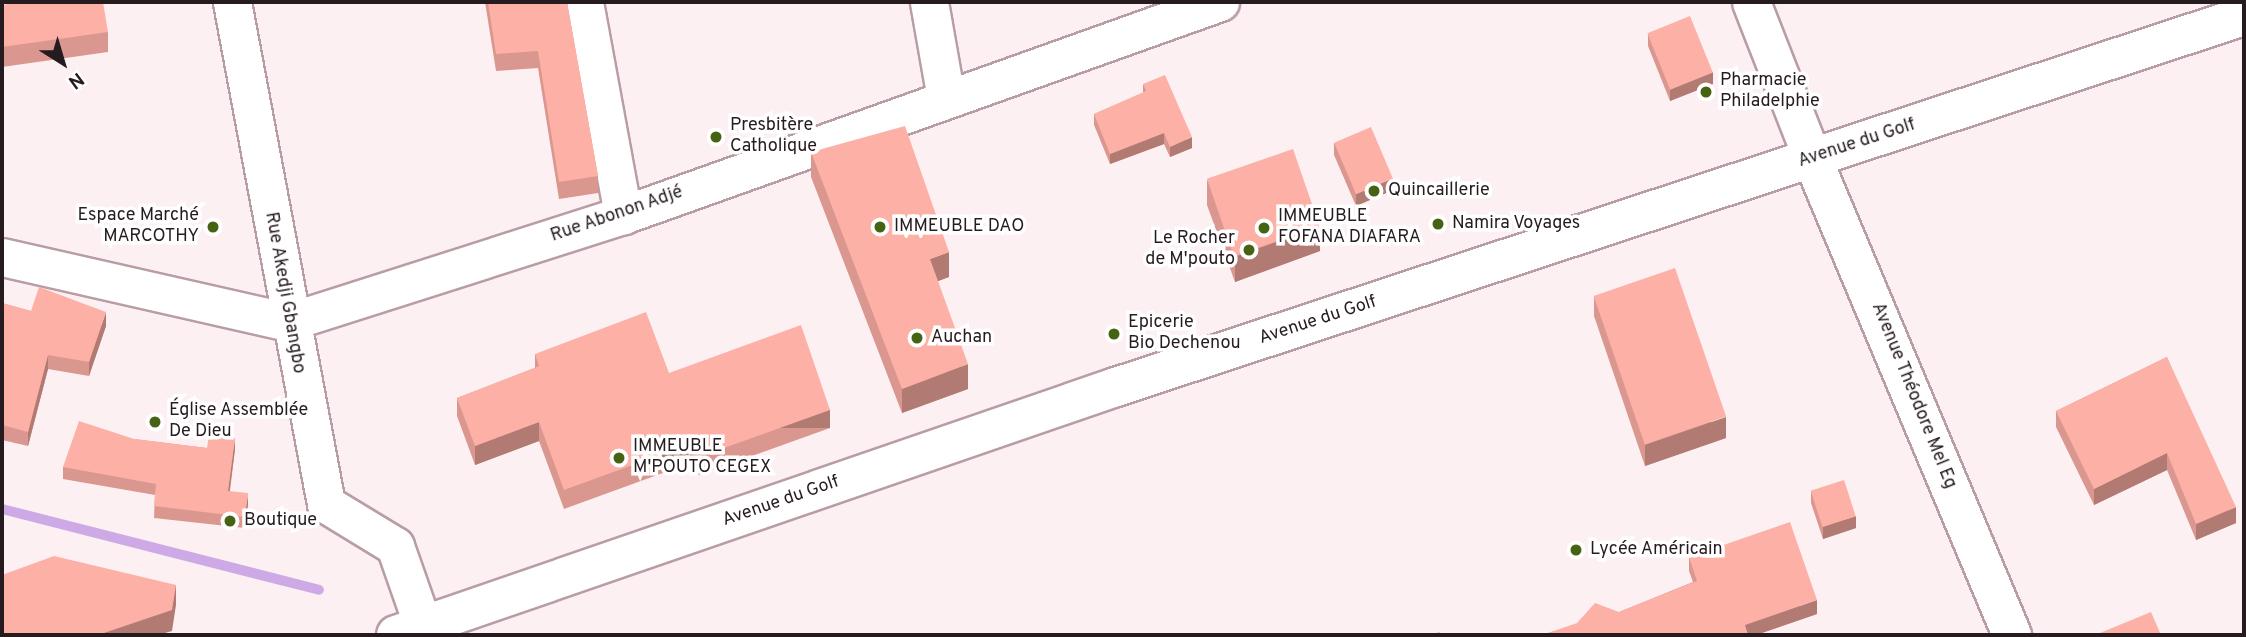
<!DOCTYPE html>
<html>
<head>
<meta charset="utf-8">
<style>
	body { margin:0 }
	#map { position:relative; width:2246px; height:637px; overflow:hidden; background:#fcf0f3; font-family:Overpass,sans-serif }
	div>[style] { position:absolute }
	.stream>* { height:10px; margin:-5px; padding:0 5px; transform-origin:5px; border-radius:5px; background:#cda9e5 }
	.roads { filter:drop-shadow(2px 0 #b99da4) drop-shadow(-2px 0 #b99da4) drop-shadow(0 2px #b99da4) drop-shadow(0 -2px #b99da4) }
	.minor>* { height:37px; margin:-18.5px; padding:0 18.5px; transform-origin:18.5px; border-radius:18.5px; background:#fff }
	.secondary>* { height:38px; margin:-19px; padding:0 19px; transform-origin:19px; border-radius:19px; background:#fff }
	.wall>* { inset:0; background:#da978f }
	.shaded-wall>* { inset:0; background:#b17b74; transform-origin:0 0 }
	.building>* { inset:0; background:#fdb0a6; transform-origin:0 0 }
	.dots>* { width:19px; height:19px; translate:-50% -50%; box-sizing:border-box; border:4px solid #fff; border-radius:50% }
	span { translate:-50% -50%; white-space:nowrap; text-align:center; line-height:1.15; -webkit-text-stroke:7px #fff; paint-order:stroke }
	.poi-label { font-size:18px; color:#261b1e }
	.left { translate:0 -50%; text-align:left }
	.right { translate:-100% -50%; text-align:right }
	.street-label { font-size:18px; color:#261b1e }
	.frame { position:absolute; inset:0; border:4px solid #261b1e; pointer-events:none }
	.north { position:absolute; left:28px; top:28px; width:70px; height:70px; -webkit-text-stroke:5px #fff; paint-order:stroke; rotate:143deg; font-size:19px; font-weight:700; line-height:28px; text-align:center; color:#261b1e }
	.north::after { content:''; display:block; margin:auto; width:24px; height:32px; background:#261b1e; clip-path:polygon(50% 0,100% 100%,50% 72%,0 100%) }
</style>
</head>
<body>
<div id="map">
	<div class="stream">
		<div style="left:2px;top:509px;width:327px;rotate:14.3deg"></div>
	</div>
	<div class="roads">
		<div class="minor">
			<div style="left:232px;top:2px;width:511px;rotate:79.39deg"></div>
			<div style="left:326px;top:504px;width:81px;rotate:31.3deg"></div>
			<div style="left:395px;top:546px;width:85px;rotate:70.7deg"></div>
			<div style="left:584px;top:2px;width:217px;rotate:79.6deg"></div>
			<div style="left:929px;top:2px;width:97px;rotate:80deg"></div>
			<div style="left:1751px;top:2px;width:168px;rotate:68.6deg"></div>
			<div style="left:2px;top:257px;width:293px;rotate:12.8deg"></div>
			<div style="left:288px;top:322px;width:352px;rotate:-17.7deg"></div>
			<div style="left:623px;top:215px;width:634px;rotate:-19.64deg"></div>
		</div>
		<div class="secondary">
			<div style="left:1812px;top:158px;width:517px;rotate:67.25deg"></div>
			<div style="left:396px;top:635px;width:762px;rotate:-19.01deg"></div>
			<div style="left:1116px;top:387px;width:1187px;rotate:-18.21deg"></div>
		</div>
	</div>
	<div class="wall">
		<div style="clip-path:polygon(485px 2px,567px 2px,598px 176px,598px 193px,559px 199px,538px 68px,496px 71px)"></div>
		<div style="clip-path:polygon(2px 5px,108px 32px,108px 52px,2px 67px)"></div>
		<div style="clip-path:polygon(1648px 34px,1713px 84px,1670px 101px,1648px 46px)"></div>
		<div style="clip-path:polygon(1143px 84px,1192px 148px,1170px 157px,1164px 144px,1110px 164px,1094px 125px,1094px 114px,1143px 93px)"></div>
		<div style="clip-path:polygon(1334px 143px,1393px 190px,1356px 206px,1334px 155px)"></div>
		<div style="clip-path:polygon(811px 152px,949px 277px,938px 281px,968px 389px,902px 413px,811px 177px)"></div>
		<div style="clip-path:polygon(1207px 180px,1320px 251px,1235px 282px,1207px 205px)"></div>
		<div style="clip-path:polygon(1594px 296px,1726px 438px,1645px 466px,1594px 316px)"></div>
		<div style="clip-path:polygon(2px 303px,31px 311px,106px 326px,89px 376px,48px 369px,28px 446px,2px 440px)"></div>
		<div style="clip-path:polygon(535px 354px,669px 373px,830px 428px,699px 475px,693px 462px,564px 509px,539px 441px,475px 465px,457px 416px,457px 398px,535px 368px)"></div>
		<div style="clip-path:polygon(2167px 357px,2236px 523px,2196px 540px,2167px 470px,2094px 505px,2056px 427px,2056px 411px)"></div>
		<div style="clip-path:polygon(134px 439px,207px 448px,235px 449px,230px 491px,248px 504px,245px 528px,154px 518px,155px 495px,63px 479px,63px 467px)"></div>
		<div style="clip-path:polygon(1811px 491px,1856px 528px,1823px 539px,1811px 503px)"></div>
		<div style="clip-path:polygon(1689px 557px,1817px 614px,1756px 635px,1548px 635px,1548px 633px,1619px 612px,1693px 582px,1689px 571px)"></div>
	</div>
	<div class="shaded-wall">
		<div style="clip-path:polygon(1713px 72px,1713px 84px,1670px 101px,1670px 89px)"></div>
		<div style="clip-path:polygon(1164px 133px,1164px 144px,1110px 164px,1110px 154px)"></div>
		<div style="clip-path:polygon(1192px 137px,1192px 148px,1170px 157px,1170px 147px)"></div>
		<div style="clip-path:polygon(1393px 178px,1393px 190px,1356px 206px,1356px 194px)"></div>
		<div style="clip-path:polygon(1320px 226px,1320px 251px,1235px 282px,1235px 257px)"></div>
		<div style="clip-path:polygon(949px 252px,949px 277px,930px 284px,930px 259px)"></div>
		<div style="clip-path:polygon(106px 312px,106px 326px,89px 376px,89px 362px)"></div>
		<div style="clip-path:polygon(48px 355px,48px 369px,28px 446px,28px 432px)"></div>
		<div style="clip-path:polygon(968px 364px,968px 389px,902px 413px,902px 389px)"></div>
		<div style="left:830px;top:410px;width:18px;height:139px;rotate:90deg"></div>
		<div style="clip-path:polygon(1726px 417px,1726px 438px,1645px 466px,1645px 445px)"></div>
		<div style="clip-path:polygon(539px 422px,539px 441px,475px 465px,475px 446px)"></div>
		<div style="clip-path:polygon(235px 438px,235px 449px,228px 502px,228px 491px)"></div>
		<div style="left:693px;top:443px;width:19px;height:137px;rotate:90deg"></div>
		<div style="clip-path:polygon(2167px 453px,2167px 470px,2094px 505px,2094px 489px)"></div>
		<div style="clip-path:polygon(248px 493px,248px 504px,245px 528px,245px 517px)"></div>
		<div style="clip-path:polygon(2236px 507px,2236px 523px,2196px 540px,2196px 524px)"></div>
		<div style="clip-path:polygon(1856px 516px,1856px 528px,1823px 539px,1823px 527px)"></div>
		<div style="clip-path:polygon(176px 585px,176px 605px,172px 631px,158px 635px,98px 635px)"></div>
		<div style="clip-path:polygon(1817px 600px,1817px 614px,1756px 635px,1745px 635px,1745px 625px)"></div>
	</div>
	<div class="building">
		<div style="clip-path:polygon(19px 2px,103px 2px,108px 32px,2px 47px,2px 5px)"></div>
		<div style="clip-path:polygon(488px 2px,567px 2px,598px 176px,559px 182px,538px 51px,496px 54px)"></div>
		<div style="left:1690px;top:16px;width:61px;height:46px;rotate:68deg"></div>
		<div style="clip-path:polygon(1165px 75px,1192px 137px,1170px 147px,1164px 133px,1110px 154px,1094px 114px,1146px 91px,1143px 84px)"></div>
		<div style="clip-path:polygon(905px 126px,949px 252px,930px 259px,968px 364px,902px 389px,811px 152px)"></div>
		<div style="left:1371px;top:127px;width:56px;height:40px;rotate:67deg"></div>
		<div style="left:1293px;top:149px;width:82px;height:91px;rotate:71deg"></div>
		<div style="left:1675px;top:268px;width:157px;height:86px;rotate:71deg"></div>
		<div style="clip-path:polygon(39px 287px,106px 312px,89px 362px,48px 355px,28px 432px,2px 425px,2px 303px,31px 311px)"></div>
		<div style="clip-path:polygon(646px 312px,669px 373px,801px 325px,830px 410px,699px 457px,693px 443px,564px 490px,539px 422px,475px 446px,457px 398px,539px 366px,535px 354px)"></div>
		<div style="clip-path:polygon(2167px 357px,2236px 507px,2196px 524px,2167px 453px,2094px 489px,2056px 411px)"></div>
		<div style="clip-path:polygon(79px 421px,134px 439px,207px 448px,209px 435px,235px 438px,228px 491px,248px 493px,245px 517px,154px 506px,156px 484px,63px 467px)"></div>
		<div style="left:1844px;top:480px;width:38px;height:35px;rotate:72deg"></div>
		<div style="clip-path:polygon(1790px 522px,1817px 600px,1745px 625px,1748px 635px,1549px 635px,1548px 633px,1577px 623px,1595px 603px,1619px 612px,1697px 581px,1689px 557px)"></div>
		<div style="clip-path:polygon(54px 556px,176px 585px,172px 610px,98px 635px,2px 635px,2px 575px)"></div>
		<div style="clip-path:polygon(2151px 612px,2161px 635px,2095px 635px)"></div>
		<div style="clip-path:polygon(1440px 632px,1441px 635px,1429px 635px)"></div>
	</div>
	<div class="dots">
		<div style="left:1706px;top:92px;background:#466213"></div>
		<div style="left:716px;top:137px;background:#466213"></div>
		<div style="left:1374px;top:191px;background:#466213"></div>
		<div style="left:1438px;top:224px;background:#466213"></div>
		<div style="left:213px;top:227px;background:#466213"></div>
		<div style="left:880px;top:227px;background:#466213"></div>
		<div style="left:1264px;top:228px;background:#466213"></div>
		<div style="left:1249px;top:250px;background:#466213"></div>
		<div style="left:1114px;top:334px;background:#466213"></div>
		<div style="left:917px;top:338px;background:#466213"></div>
		<div style="left:155px;top:422px;background:#466213"></div>
		<div style="left:619px;top:458px;background:#466213"></div>
		<div style="left:230px;top:521px;background:#466213"></div>
		<div style="left:1576px;top:550px;background:#466213"></div>
	</div>
	<div class="poi-label">
		<span class="left" style="left:1720px;top:92px">Pharmacie<br>Philadelphie</span>
		<span class="left" style="left:730px;top:137px">Presbitère<br>Catholique</span>
		<span class="left" style="left:1388px;top:191px">Quincaillerie</span>
		<span class="right" style="left:199px;top:227px">Espace Marché<br>MARCOTHY</span>
		<span class="left" style="left:1278px;top:228px">IMMEUBLE<br>FOFANA DIAFARA</span>
		<span class="left" style="left:1452px;top:224px">Namira Voyages</span>
		<span class="left" style="left:894px;top:227px">IMMEUBLE DAO</span>
		<span class="right" style="left:1235px;top:250px">Le Rocher<br>de M'pouto</span>
		<span class="left" style="left:1128px;top:334px">Epicerie<br>Bio Dechenou</span>
		<span class="left" style="left:931px;top:338px">Auchan</span>
		<span class="left" style="left:169px;top:422px">Église Assemblée<br>De Dieu</span>
		<span class="left" style="left:633px;top:458px">IMMEUBLE<br>M'POUTO CEGEX</span>
		<span class="left" style="left:244px;top:521px">Boutique</span>
		<span class="left" style="left:1590px;top:550px">Lycée Américain</span>
	</div>
	<div class="street-label">
		<span style="left:1857px;top:144px;rotate:-18deg">Avenue du Golf</span>
		<span style="left:617px;top:215px;rotate:-19deg">Rue Abonon Adjé</span>
		<span style="left:284px;top:293px;rotate:80deg">Rue Akedji Gbangbo</span>
		<span style="left:1318px;top:321px;rotate:-18deg">Avenue du Golf</span>
		<span style="left:1913px;top:396px;rotate:68deg">Avenue Théodore Mel Eg</span>
		<span style="left:781px;top:502px;rotate:-19deg">Avenue du Golf</span>
	</div>
	<div class="frame"></div>
	<div class="north">N</div>
</div>
</body>
</html>
